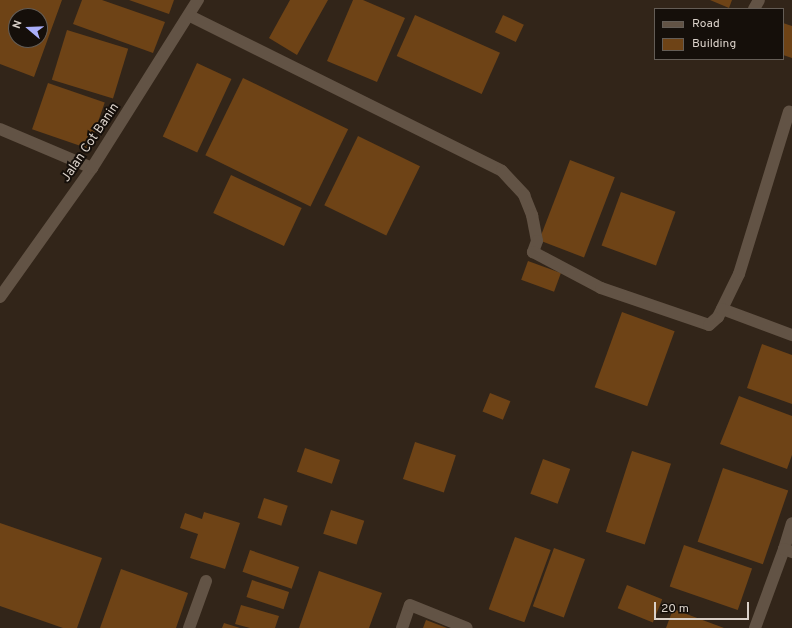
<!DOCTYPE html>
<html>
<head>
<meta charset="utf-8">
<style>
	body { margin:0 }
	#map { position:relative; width:792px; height:628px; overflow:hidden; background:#322519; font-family:Overpass,sans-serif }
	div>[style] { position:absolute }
	.building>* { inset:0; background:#6e4316; transform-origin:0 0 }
	.minor>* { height:12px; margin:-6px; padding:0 6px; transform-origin:6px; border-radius:6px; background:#625345 }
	span { translate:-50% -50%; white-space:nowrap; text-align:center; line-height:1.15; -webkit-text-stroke:4px #150f0a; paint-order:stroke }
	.street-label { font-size:13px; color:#dad1c9 }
	.legend { position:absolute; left:654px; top:8px; width:130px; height:52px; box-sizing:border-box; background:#150f0a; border:1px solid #645d56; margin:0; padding:5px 7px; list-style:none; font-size:12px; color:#dad1c9 }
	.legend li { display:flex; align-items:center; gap:8px; height:20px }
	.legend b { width:20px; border:1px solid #645d56 }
	.north { position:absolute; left:8px; top:8px; width:40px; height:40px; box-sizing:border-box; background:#150f0a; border:1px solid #645d56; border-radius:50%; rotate:289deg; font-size:11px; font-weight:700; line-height:16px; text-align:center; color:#dad1c9 }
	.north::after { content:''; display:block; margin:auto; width:14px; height:18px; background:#aaaffb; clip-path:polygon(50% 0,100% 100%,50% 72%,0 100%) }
	.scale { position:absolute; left:654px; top:602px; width:95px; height:18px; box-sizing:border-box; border:2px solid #dad1c9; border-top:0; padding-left:5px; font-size:12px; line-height:14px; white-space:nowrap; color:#dad1c9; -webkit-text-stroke:3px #150f0a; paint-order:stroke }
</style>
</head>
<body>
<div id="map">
	<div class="building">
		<div style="clip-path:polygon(evenodd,0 0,62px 0,34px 77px,0 64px,0 0,16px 16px,40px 16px,40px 40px,16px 40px,16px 16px)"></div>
		<div style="clip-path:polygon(82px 0,102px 0,165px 22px,153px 53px,73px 24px)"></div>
		<div style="clip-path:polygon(129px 0,174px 0,169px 14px)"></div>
		<div style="clip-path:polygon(290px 0,328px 0,297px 55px,269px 38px)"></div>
		<div style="clip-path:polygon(353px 0,363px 0,405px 18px,377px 82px,327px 61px)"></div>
		<div style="clip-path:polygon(710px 0,732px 0,729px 8px)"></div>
		<div style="left:415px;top:15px;width:93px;height:45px;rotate:24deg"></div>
		<div style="left:503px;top:15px;width:23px;height:19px;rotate:25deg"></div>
		<div style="clip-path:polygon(783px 23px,792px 26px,792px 58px,783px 55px)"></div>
		<div style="left:67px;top:30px;width:64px;height:52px;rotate:17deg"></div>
		<div style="left:197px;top:63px;width:38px;height:81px;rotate:25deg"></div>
		<div style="left:243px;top:78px;width:117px;height:86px;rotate:26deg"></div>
		<div style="left:48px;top:83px;width:60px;height:49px;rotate:19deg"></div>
		<div style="left:358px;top:136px;width:69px;height:77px;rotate:26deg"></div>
		<div style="left:570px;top:160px;width:48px;height:86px;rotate:21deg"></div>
		<div style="left:231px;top:175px;width:78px;height:42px;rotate:25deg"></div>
		<div style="left:621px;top:192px;width:58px;height:57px;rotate:20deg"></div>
		<div style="left:528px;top:261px;width:35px;height:20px;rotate:20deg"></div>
		<div style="left:622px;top:312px;width:56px;height:80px;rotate:20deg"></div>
		<div style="clip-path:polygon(762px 344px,792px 355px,792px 404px,747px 388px)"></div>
		<div style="left:490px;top:393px;width:22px;height:20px;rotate:22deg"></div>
		<div style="clip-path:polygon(739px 396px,792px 416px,792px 455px,787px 469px,720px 444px)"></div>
		<div style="left:415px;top:442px;width:43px;height:39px;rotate:18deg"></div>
		<div style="left:305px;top:448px;width:37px;height:25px;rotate:19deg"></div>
		<div style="left:632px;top:451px;width:41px;height:85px;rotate:18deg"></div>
		<div style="left:543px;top:459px;width:29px;height:37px;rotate:20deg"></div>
		<div style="left:723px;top:468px;width:69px;height:78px;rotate:19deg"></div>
		<div style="left:264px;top:498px;width:25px;height:21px;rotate:18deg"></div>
		<div style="left:331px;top:510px;width:35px;height:25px;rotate:18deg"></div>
		<div style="clip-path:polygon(204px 512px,240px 523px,225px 569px,190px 558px,198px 534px,180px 528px,185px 513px,202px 519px)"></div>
		<div style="clip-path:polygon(0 523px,102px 558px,77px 628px,63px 628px,0 606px)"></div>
		<div style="left:515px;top:537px;width:38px;height:77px;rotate:20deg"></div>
		<div style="left:684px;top:545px;width:72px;height:44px;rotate:19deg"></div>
		<div style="left:554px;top:548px;width:33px;height:62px;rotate:20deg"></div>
		<div style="left:250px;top:550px;width:52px;height:23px;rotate:19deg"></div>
		<div style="clip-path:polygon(121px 569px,188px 593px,176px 628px,100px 628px)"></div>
		<div style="clip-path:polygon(319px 571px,382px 593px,369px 628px,299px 628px)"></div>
		<div style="left:252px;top:580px;width:39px;height:18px;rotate:18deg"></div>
		<div style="left:627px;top:585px;width:38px;height:25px;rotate:22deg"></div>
		<div style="clip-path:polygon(241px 605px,279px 616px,275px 628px,250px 628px,235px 624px)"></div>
		<div style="clip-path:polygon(673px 609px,724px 628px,666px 628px)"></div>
		<div style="clip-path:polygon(426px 620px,447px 628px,423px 628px)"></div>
		<div style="clip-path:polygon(224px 623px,240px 628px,222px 628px)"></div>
	</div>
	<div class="minor">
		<div style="left:754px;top:9px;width:10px;rotate:-61deg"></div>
		<div style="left:190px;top:16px;width:348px;rotate:26.4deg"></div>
		<div style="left:502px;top:171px;width:33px;rotate:47deg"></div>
		<div style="left:524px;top:195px;width:22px;rotate:68deg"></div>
		<div style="left:532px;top:215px;width:26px;rotate:79deg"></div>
		<div style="left:537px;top:241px;width:12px;rotate:110deg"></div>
		<div style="left:533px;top:252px;width:77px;rotate:27.9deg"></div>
		<div style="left:601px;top:288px;width:114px;rotate:18.9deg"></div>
		<div style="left:709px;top:325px;width:12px;rotate:-42deg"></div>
		<div style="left:718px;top:317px;width:48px;rotate:-64deg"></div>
		<div style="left:739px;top:274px;width:170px;rotate:-72.9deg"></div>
		<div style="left:0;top:129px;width:100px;rotate:23deg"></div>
		<div style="left:0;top:297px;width:158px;rotate:-54.5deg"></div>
		<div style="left:92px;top:168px;width:199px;rotate:-57.8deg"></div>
		<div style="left:722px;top:309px;width:75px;rotate:20.4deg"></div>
		<div style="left:784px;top:549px;width:27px;rotate:-73deg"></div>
		<div style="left:189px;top:628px;width:50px;rotate:-70.1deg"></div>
		<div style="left:402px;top:628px;width:24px;rotate:-71deg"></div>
		<div style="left:410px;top:605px;width:61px;rotate:22deg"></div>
		<div style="left:755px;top:628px;width:84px;rotate:-69.8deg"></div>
		<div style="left:784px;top:549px;width:9px;rotate:21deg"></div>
	</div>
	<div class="street-label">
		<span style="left:91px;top:143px;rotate:-56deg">Jalan Cot Banin</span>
	</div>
	<ul class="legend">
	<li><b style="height:5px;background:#625345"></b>Road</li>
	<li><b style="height:11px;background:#6e4316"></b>Building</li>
	</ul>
	<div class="north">N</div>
	<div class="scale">20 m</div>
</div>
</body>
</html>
